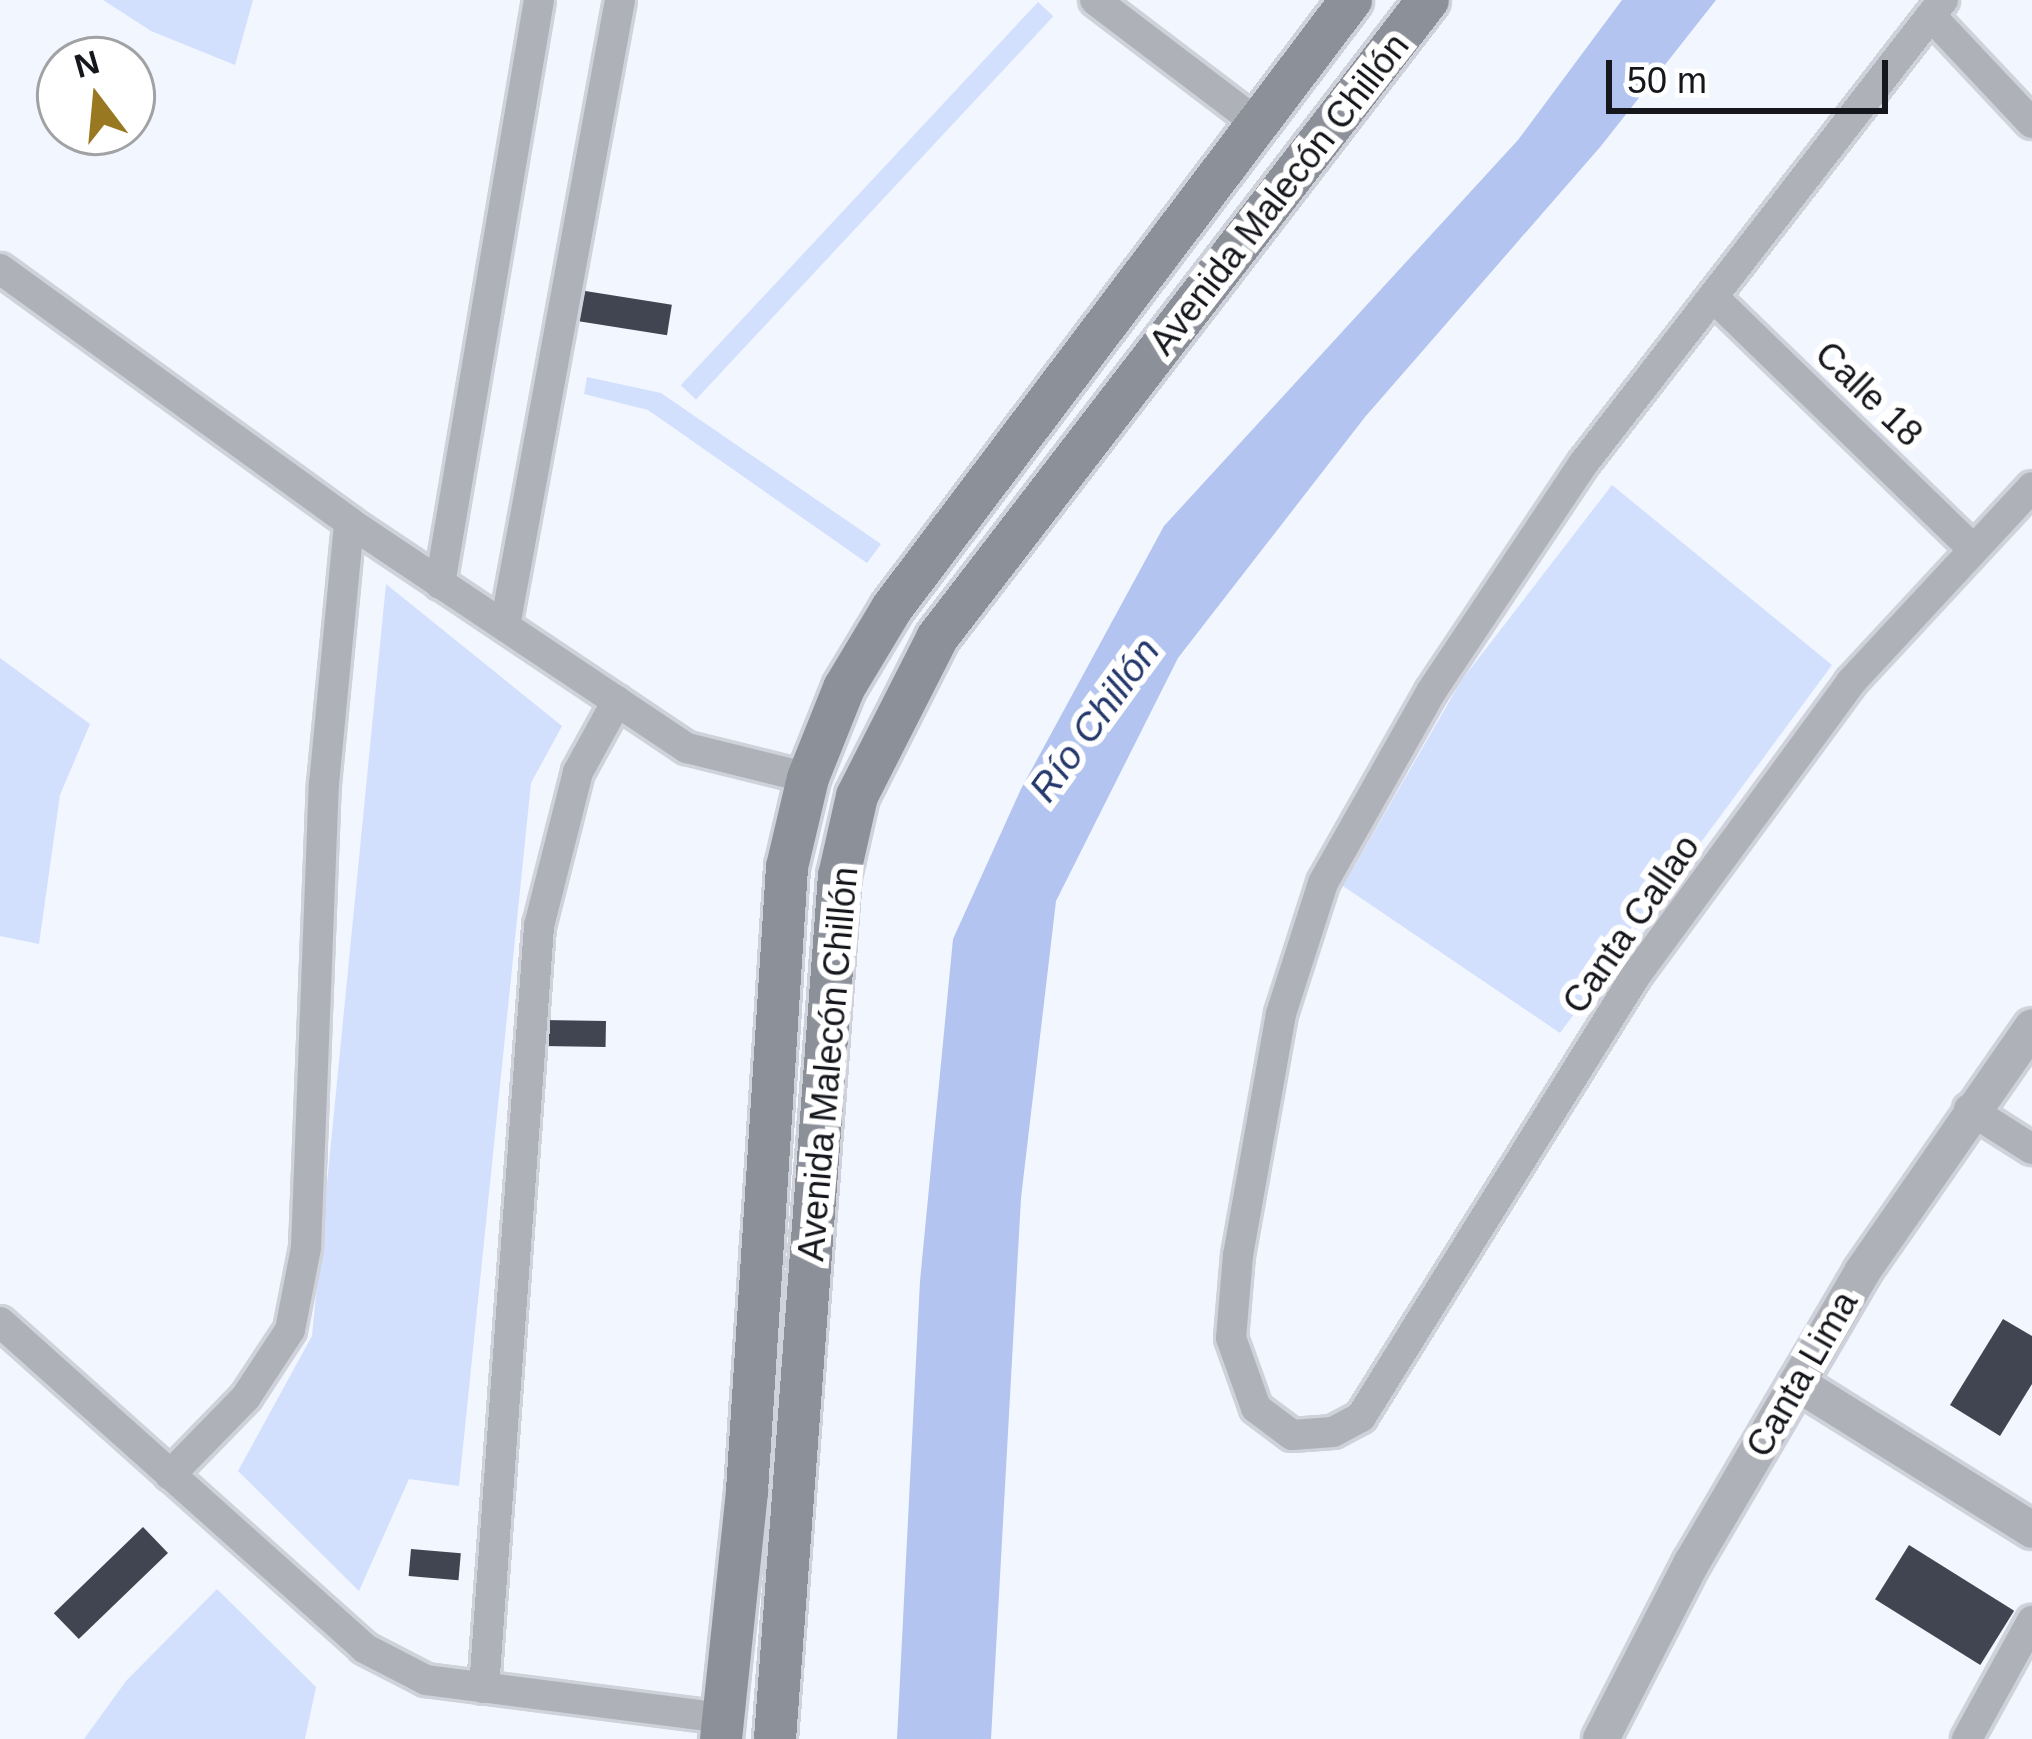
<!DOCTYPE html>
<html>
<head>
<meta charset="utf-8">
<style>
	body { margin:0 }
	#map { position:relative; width:2032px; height:1739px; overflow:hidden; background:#f2f6ff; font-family:Arial,sans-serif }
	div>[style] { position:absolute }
	.green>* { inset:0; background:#d2e0fe; transform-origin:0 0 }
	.water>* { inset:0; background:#b2c4ef }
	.building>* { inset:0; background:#404551; transform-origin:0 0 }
	.roads { filter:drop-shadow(3px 0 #cfd2db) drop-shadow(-3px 0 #cfd2db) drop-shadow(0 3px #cfd2db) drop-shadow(0 -3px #cfd2db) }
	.minor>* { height:30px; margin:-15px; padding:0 15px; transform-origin:15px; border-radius:15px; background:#afb1b8 }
	.tertiary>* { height:36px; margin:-18px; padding:0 18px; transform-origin:18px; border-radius:18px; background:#afb1b8 }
	.secondary>* { height:42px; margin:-21px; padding:0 21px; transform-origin:21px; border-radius:21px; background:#8c9099 }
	span { translate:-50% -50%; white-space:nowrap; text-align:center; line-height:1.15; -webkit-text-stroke:12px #fff; paint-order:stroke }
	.street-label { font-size:36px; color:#15171c }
	.water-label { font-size:39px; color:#25386c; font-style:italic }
	.north { position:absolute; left:36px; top:36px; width:120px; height:120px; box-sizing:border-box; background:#fff; border:3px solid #a1a2a4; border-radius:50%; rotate:344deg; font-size:33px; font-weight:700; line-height:48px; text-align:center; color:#15171c }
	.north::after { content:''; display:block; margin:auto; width:42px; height:54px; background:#997822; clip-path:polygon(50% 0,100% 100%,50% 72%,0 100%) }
	.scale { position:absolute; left:1606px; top:60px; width:282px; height:54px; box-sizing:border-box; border:6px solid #15171c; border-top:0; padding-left:15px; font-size:36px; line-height:42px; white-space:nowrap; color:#15171c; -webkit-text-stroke:9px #fff; paint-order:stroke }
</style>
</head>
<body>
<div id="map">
	<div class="green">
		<div style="clip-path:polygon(103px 0,253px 0,235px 65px,151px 31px)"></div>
		<div style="left:1038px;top:2px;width:21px;height:524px;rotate:43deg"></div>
		<div style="clip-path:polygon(587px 377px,661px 393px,881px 544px,867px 563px,648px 410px,584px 394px)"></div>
		<div style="clip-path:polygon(1612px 485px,1832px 665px,1560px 1033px,1343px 886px,1461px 681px)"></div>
		<div style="clip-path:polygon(386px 584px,562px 726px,531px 783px,459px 1486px,409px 1479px,359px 1591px,238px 1471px,312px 1336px)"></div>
		<div style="clip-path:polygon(0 658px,90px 724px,60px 795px,39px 944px,0 936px)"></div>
		<div style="clip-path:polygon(217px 1589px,316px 1687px,305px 1739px,84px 1739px,126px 1681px)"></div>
	</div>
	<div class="water">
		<div style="clip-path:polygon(1622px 0,1716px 0,1601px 146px,1365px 417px,1178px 658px,1056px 901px,1021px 1198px,991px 1739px,897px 1739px,920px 1281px,953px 939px,1021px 789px,1164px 526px,1518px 140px)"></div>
	</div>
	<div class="building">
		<div style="left:579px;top:290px;width:94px;height:31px;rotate:9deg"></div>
		<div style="left:543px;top:1020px;width:63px;height:26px;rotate:1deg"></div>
		<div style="clip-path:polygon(2003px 1319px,2032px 1336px,2032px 1384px,2000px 1436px,1950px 1405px)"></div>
		<div style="left:143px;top:1527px;width:36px;height:124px;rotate:46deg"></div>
		<div style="left:1909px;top:1545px;width:124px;height:64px;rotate:32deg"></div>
		<div style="left:411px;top:1549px;width:50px;height:27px;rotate:5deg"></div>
	</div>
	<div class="roads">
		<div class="minor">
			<div style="left:1095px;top:0;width:202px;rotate:37.2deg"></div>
			<div style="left:1943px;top:0;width:587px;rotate:127.81deg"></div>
			<div style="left:1583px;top:464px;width:274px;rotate:123.7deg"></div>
			<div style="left:1431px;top:692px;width:219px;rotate:119.5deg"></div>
			<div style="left:1323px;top:883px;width:138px;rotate:107.8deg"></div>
			<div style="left:1281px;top:1014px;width:245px;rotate:100.1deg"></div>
			<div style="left:1238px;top:1255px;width:83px;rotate:94.8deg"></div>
			<div style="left:1231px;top:1338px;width:74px;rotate:70.3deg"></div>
			<div style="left:1256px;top:1408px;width:45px;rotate:36.9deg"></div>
			<div style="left:1292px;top:1435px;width:41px;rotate:-4.2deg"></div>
			<div style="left:1333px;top:1432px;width:32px;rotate:-28deg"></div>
			<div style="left:1361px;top:1417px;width:521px;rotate:-58.11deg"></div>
			<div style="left:1636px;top:975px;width:363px;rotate:-53.7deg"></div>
			<div style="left:1851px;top:682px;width:266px;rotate:-47.1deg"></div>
			<div style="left:1931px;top:16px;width:147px;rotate:46.7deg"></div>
			<div style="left:0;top:269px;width:431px;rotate:35.9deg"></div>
			<div style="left:349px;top:522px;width:407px;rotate:33.8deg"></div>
			<div style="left:687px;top:748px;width:125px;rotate:13.9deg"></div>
			<div style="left:1714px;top:298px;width:356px;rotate:44.1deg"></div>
			<div style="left:440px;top:584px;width:592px;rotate:-80.38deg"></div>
			<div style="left:505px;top:626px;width:636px;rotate:-79.59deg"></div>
			<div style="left:1969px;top:1109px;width:75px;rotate:32.4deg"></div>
			<div style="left:0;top:1322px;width:489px;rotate:41.8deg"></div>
			<div style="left:364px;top:1648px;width:70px;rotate:27.3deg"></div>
			<div style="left:426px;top:1680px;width:299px;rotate:7.3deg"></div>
			<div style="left:170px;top:1475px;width:109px;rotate:-45.7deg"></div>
			<div style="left:246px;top:1397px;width:80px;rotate:-56.7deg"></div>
			<div style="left:290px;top:1330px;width:84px;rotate:-79deg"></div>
			<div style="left:306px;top:1248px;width:464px;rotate:-87.8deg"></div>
			<div style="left:324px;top:784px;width:263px;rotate:-84.5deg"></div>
			<div style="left:484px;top:1688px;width:764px;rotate:-85.87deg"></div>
			<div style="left:539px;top:926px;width:159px;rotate:-75.8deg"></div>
			<div style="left:578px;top:772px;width:81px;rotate:-61.2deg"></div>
			<div style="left:1967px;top:1739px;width:135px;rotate:-61.2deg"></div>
		</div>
		<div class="tertiary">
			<div style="left:1797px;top:1383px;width:277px;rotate:32deg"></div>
			<div style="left:1601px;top:1739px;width:197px;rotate:-62.8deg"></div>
			<div style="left:1691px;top:1564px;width:338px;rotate:-59.6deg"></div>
			<div style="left:1862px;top:1272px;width:298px;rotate:-55.2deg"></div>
		</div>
		<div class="secondary">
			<div style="left:721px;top:1739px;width:249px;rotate:-84deg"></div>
			<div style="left:747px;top:1491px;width:625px;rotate:-86.33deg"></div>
			<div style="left:787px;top:867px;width:91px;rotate:-76.7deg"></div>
			<div style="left:808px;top:778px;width:97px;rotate:-68.2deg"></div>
			<div style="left:844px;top:688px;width:93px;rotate:-59deg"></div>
			<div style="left:892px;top:608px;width:762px;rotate:-52.95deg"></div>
			<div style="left:775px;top:1739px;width:865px;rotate:-85.76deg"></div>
			<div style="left:839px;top:876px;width:82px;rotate:-77.3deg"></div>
			<div style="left:857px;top:796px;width:177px;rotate:-63.1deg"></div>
			<div style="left:937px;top:638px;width:805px;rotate:-52.42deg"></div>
		</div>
	</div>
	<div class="street-label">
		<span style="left:1279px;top:194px;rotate:-52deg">Avenida Malecón Chillón</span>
		<span style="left:1869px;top:394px;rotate:44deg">Calle 18</span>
		<span style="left:1631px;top:924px;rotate:-55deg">Canta Callao</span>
		<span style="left:828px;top:1064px;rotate:-85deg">Avenida Malecón Chillón</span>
		<span style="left:1802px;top:1374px;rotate:-60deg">Canta Lima</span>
	</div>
	<div class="water-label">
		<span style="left:1095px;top:720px;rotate:-54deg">Río Chillón</span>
	</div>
	<div class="north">N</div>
	<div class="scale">50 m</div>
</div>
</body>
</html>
